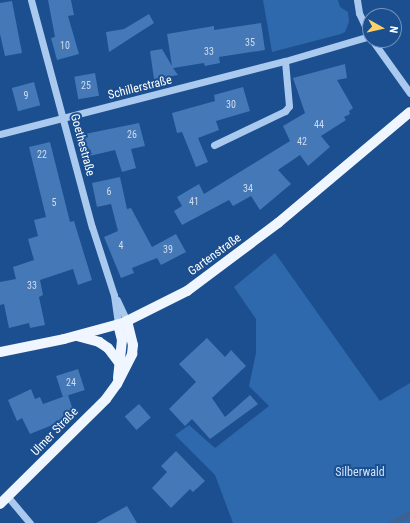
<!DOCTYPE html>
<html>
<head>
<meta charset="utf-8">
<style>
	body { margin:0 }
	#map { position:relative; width:410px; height:523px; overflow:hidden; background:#1b4f8f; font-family:"Roboto Condensed",sans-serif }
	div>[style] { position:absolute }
	.green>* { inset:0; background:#2e69ad }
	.stream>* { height:4.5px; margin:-2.25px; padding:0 2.25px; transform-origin:2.25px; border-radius:2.25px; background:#3c6290 }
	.building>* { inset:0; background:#4478b7; transform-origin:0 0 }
	.minor>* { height:7px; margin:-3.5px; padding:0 3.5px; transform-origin:3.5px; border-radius:3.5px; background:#a9c9ee }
	.major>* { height:10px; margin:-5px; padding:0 5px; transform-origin:5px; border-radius:5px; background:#f0f6ff }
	span { translate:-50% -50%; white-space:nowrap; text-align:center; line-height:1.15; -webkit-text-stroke:4px #1b4f8f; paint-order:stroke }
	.number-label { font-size:10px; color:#d0dded }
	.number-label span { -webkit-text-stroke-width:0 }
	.street-label { font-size:12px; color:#fff }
	.park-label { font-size:12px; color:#cfe3fa }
	.north { position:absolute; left:362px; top:8px; width:40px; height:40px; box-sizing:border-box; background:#1b4f8f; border:1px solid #7695bc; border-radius:50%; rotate:98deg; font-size:11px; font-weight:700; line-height:16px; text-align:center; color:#fff }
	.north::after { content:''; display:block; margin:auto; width:14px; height:18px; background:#ffd166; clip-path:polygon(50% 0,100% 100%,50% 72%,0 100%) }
</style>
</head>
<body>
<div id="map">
	<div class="green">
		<div style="clip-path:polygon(263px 0,338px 0,340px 7px,348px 12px,349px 22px,345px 32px,341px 34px,272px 52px)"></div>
		<div style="clip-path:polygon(275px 253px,380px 401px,410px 383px,410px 523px,233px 523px,215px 475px,175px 435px,189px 425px,215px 448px,269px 406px,249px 386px,256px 353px,256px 319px,234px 287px)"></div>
	</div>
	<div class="stream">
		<div style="left:392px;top:523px;width:21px;rotate:-29deg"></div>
	</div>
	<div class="building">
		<div style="clip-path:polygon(48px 0,71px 0,74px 15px,68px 16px,79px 54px,57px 60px,51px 38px,55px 37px)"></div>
		<div style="clip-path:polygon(12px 1px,22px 53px,5px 56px,0 34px,0 3px)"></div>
		<div style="clip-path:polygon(149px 14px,154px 23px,109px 52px,106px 32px,124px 29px)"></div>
		<div style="clip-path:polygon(261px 23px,265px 50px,219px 57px,220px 63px,205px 66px,204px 63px,173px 68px,178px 75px,154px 79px,150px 51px,162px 49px,172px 66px,167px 34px,214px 26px,214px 30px)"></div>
		<div style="clip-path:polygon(345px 64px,347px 78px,337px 80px,353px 108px,349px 111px,350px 114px,344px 117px,346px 120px,321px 136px,330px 147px,308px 166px,300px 155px,278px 170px,291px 184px,260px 210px,251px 196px,233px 206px,229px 200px,182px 225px,174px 211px,182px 206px,177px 197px,199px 184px,204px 194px,290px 141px,283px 126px,305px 113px,293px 78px)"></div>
		<div style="left:95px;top:73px;width:23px;height:21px;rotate:80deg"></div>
		<div style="left:34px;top:82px;width:24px;height:23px;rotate:75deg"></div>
		<div style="clip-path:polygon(243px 87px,250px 111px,216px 121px,219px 130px,198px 138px,208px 162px,196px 167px,182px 132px,177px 133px,172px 113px,215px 101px,214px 95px)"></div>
		<div style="clip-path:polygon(139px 123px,145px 146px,131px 149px,136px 168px,122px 172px,115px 150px,85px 157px,80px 135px)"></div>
		<div style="clip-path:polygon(50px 142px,70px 222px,74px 221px,92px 280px,78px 285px,73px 269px,40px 280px,43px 295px,39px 297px,45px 325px,30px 328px,29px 323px,9px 328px,4px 304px,0 305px,0 282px,16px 279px,13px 267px,34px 260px,28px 239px,38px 236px,34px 220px,46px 217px,29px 147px)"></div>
		<div style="clip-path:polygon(120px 177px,127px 209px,131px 208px,152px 247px,176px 234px,186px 252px,161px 265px,157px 258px,132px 268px,134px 273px,121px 278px,104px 237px,118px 231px,111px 204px,97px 207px,92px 183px)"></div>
		<div style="clip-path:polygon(207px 338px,225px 357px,231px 350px,246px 366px,212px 398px,225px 417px,250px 395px,258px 404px,210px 439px,192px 419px,185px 426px,169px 409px,196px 382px,179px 364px)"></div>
		<div style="left:78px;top:369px;width:22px;height:23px;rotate:72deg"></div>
		<div style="clip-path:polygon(31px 389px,35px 399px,40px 397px,43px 404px,68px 395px,75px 416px,30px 434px,22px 418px,17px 421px,8px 400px)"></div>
		<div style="left:139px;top:404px;width:18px;height:19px;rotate:49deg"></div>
		<div style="clip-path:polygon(176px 451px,205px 481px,193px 492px,190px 489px,171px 508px,152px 488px,167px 472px,161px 466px)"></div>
		<div style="clip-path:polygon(127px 506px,137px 523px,96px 523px)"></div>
	</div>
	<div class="minor">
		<div style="left:31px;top:0;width:235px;rotate:75deg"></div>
		<div style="left:92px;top:227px;width:71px;rotate:72.1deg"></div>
		<div style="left:114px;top:295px;width:29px;rotate:82deg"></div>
		<div style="left:357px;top:0;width:13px;rotate:81deg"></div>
		<div style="left:359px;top:13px;width:26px;rotate:65deg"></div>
		<div style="left:372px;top:40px;width:65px;rotate:54.4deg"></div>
		<div style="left:0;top:134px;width:294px;rotate:-14.4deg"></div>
		<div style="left:285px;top:61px;width:89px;rotate:-16.4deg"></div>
		<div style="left:214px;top:145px;width:79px;rotate:-25.6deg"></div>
		<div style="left:285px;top:111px;width:6px;rotate:-51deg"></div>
		<div style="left:289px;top:106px;width:45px;rotate:-95.1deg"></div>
		<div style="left:117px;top:300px;width:23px;rotate:65deg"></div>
		<div style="left:8px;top:497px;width:34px;rotate:50deg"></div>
	</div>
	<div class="major">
		<div style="left:77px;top:336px;width:23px;rotate:15deg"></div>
		<div style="left:99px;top:342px;width:11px;rotate:34deg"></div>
		<div style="left:108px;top:348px;width:21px;rotate:53deg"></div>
		<div style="left:0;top:352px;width:65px;rotate:-11.5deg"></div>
		<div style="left:64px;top:339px;width:61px;rotate:-15.2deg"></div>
		<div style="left:123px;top:323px;width:72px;rotate:-26.6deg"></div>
		<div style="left:187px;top:291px;width:114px;rotate:-36.8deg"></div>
		<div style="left:278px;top:223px;width:172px;rotate:-40.1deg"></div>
		<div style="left:118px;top:378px;width:38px;rotate:-84deg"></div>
		<div style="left:122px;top:340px;width:16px;rotate:-104deg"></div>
		<div style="left:0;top:504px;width:149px;rotate:-44.7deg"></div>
		<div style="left:106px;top:399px;width:19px;rotate:-54deg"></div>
		<div style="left:117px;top:384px;width:34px;rotate:-63deg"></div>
		<div style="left:132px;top:354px;width:9px;rotate:-84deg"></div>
		<div style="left:133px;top:345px;width:25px;rotate:-104deg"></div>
	</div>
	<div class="number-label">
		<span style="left:250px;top:43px">35</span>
		<span style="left:65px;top:46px">10</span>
		<span style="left:209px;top:52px">33</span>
		<span style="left:86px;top:86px">25</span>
		<span style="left:26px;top:96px">9</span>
		<span style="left:231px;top:105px">30</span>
		<span style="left:319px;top:125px">44</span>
		<span style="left:132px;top:135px">26</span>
		<span style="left:302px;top:142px">42</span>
		<span style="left:42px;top:155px">22</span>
		<span style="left:248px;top:189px">34</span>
		<span style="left:109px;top:192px">6</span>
		<span style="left:194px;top:202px">41</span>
		<span style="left:54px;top:203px">5</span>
		<span style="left:121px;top:246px">4</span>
		<span style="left:168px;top:250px">39</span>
		<span style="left:32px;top:286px">33</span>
		<span style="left:71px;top:383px">24</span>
	</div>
	<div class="street-label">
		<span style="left:140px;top:88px;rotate:-14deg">Schillerstraße</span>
		<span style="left:82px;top:145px;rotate:75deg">Goethestraße</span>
		<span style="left:215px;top:255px;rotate:-36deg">Gartenstraße</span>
		<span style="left:55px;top:432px;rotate:-46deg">Ulmer Straße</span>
	</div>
	<div class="park-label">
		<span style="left:360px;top:473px">Silberwald</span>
	</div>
	<div class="north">N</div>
</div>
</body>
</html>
